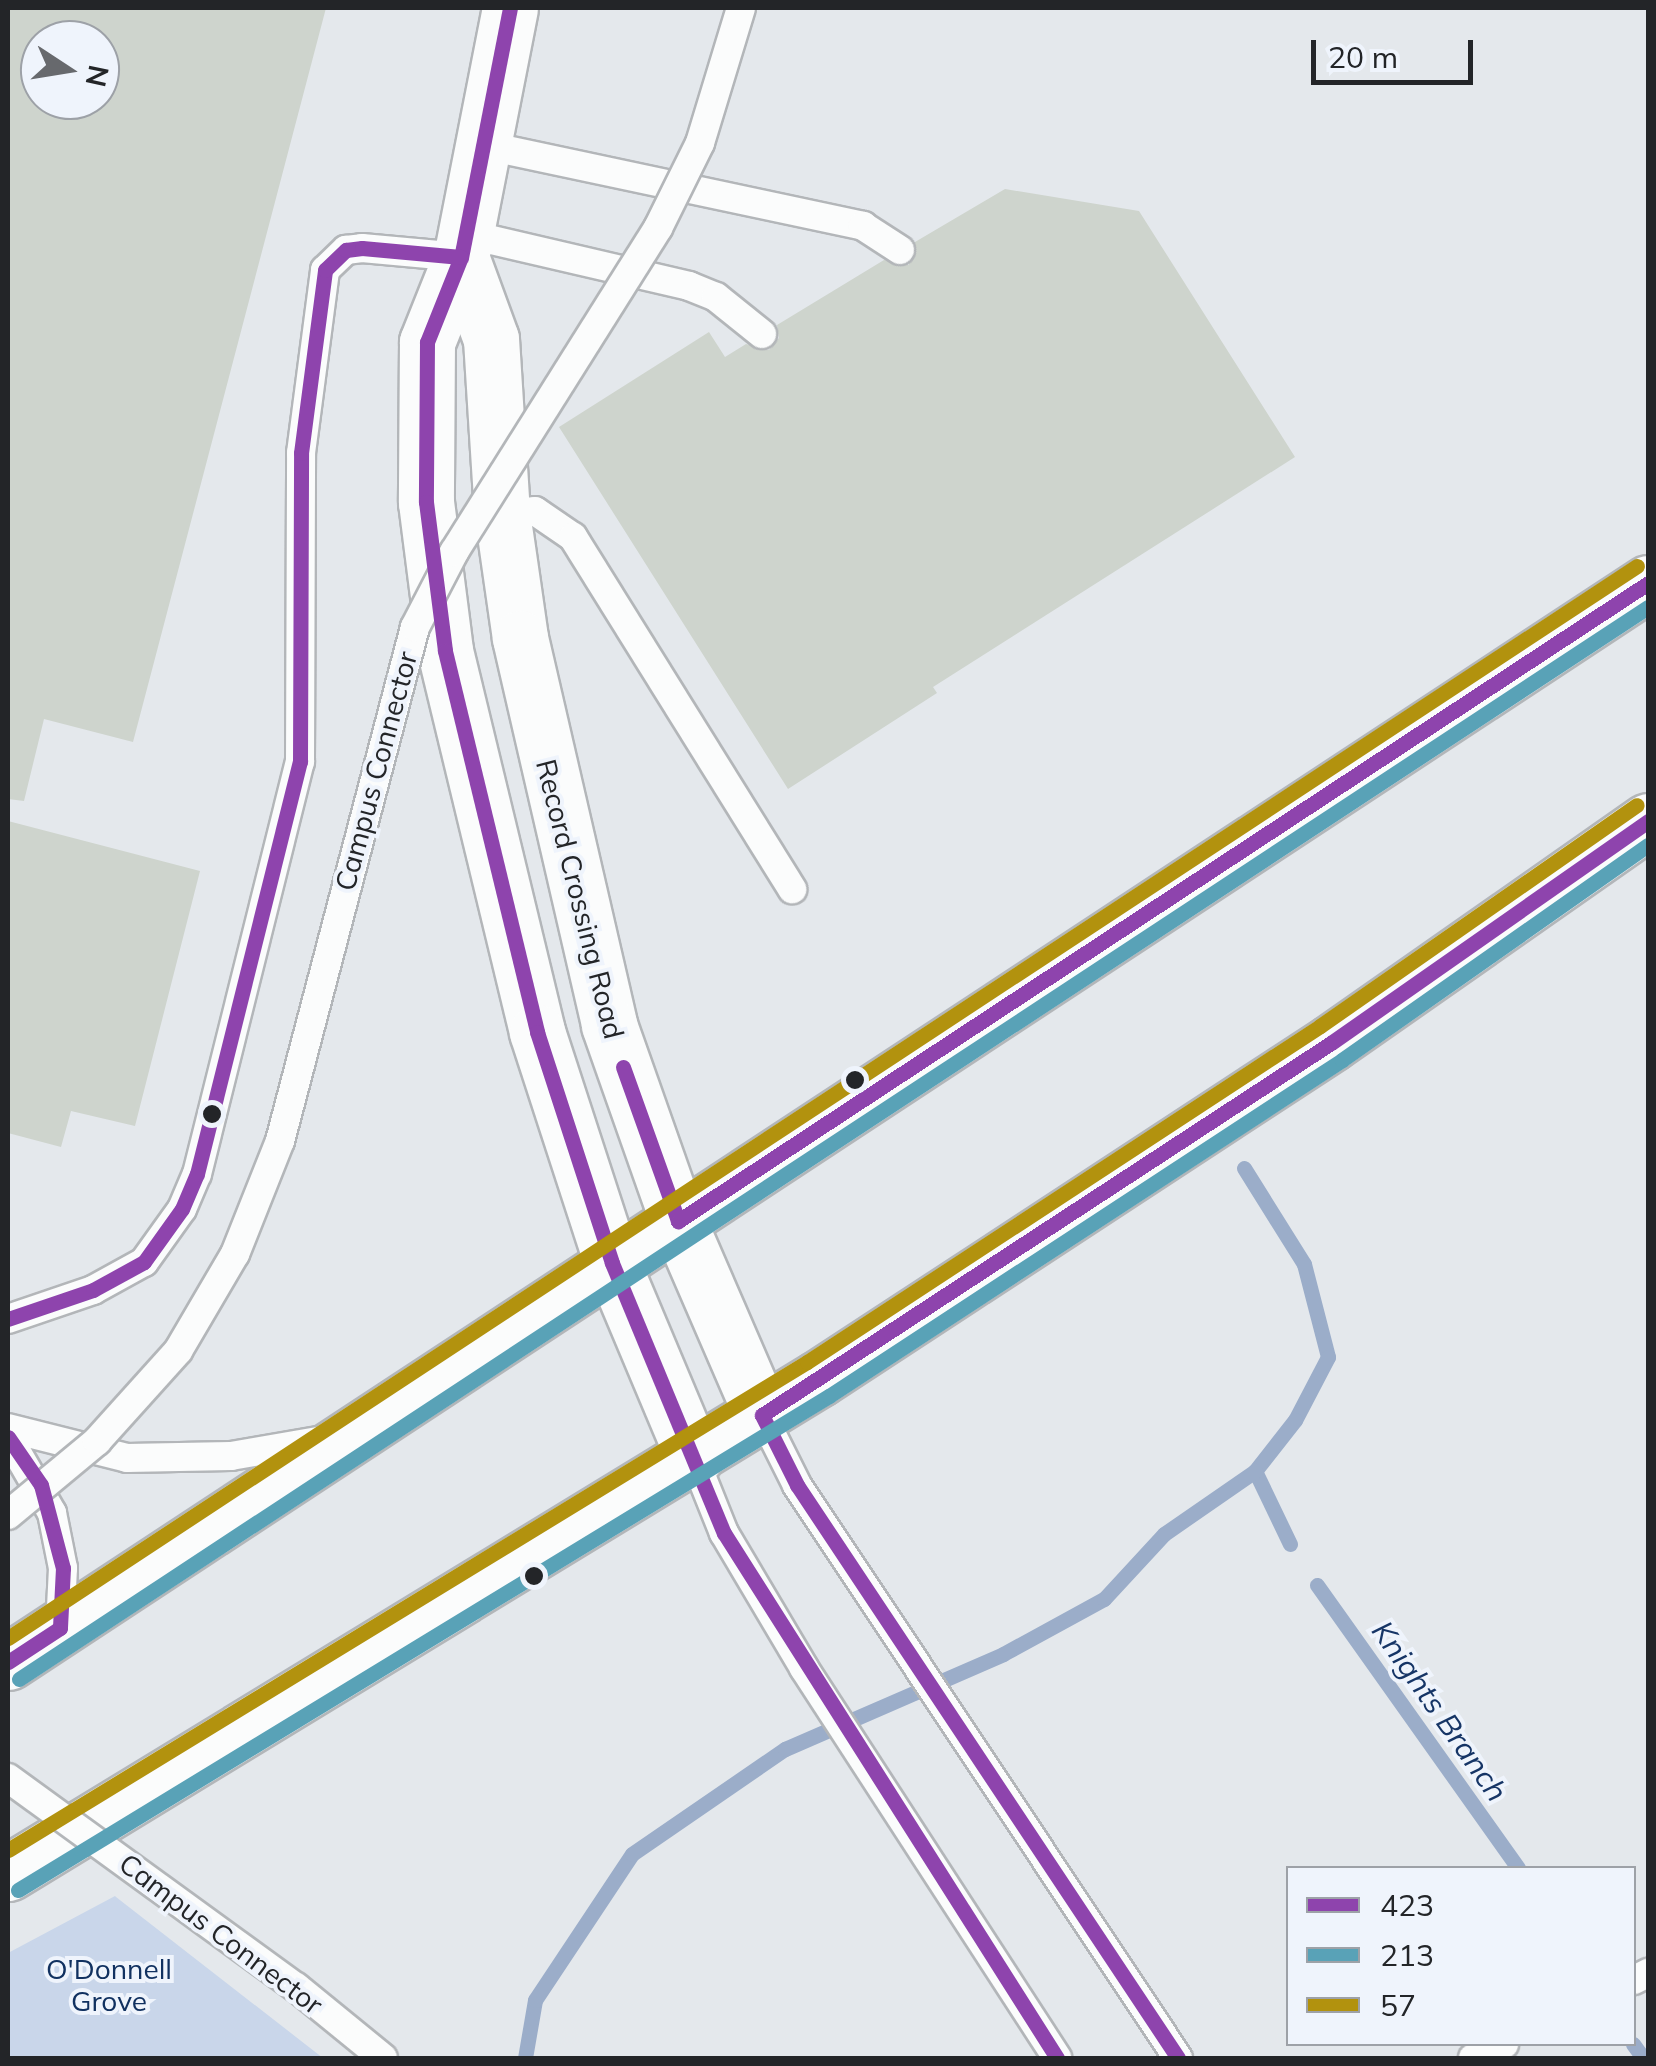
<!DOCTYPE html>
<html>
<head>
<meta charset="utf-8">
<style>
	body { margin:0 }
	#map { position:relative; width:1656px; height:2066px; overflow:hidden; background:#e4e8ec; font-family:Mulish,sans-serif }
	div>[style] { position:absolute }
	.green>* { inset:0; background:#c9d6ea }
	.stream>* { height:15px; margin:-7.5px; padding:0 7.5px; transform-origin:7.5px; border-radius:7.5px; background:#9badc9 }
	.building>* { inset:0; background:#ced4cd }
	.roads { filter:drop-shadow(2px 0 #b3b6b9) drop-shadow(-2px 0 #b3b6b9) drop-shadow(0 2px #b3b6b9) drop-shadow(0 -2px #b3b6b9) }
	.lane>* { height:28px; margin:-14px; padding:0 14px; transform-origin:14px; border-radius:14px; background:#fbfcfc }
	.secondary>* { height:55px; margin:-27.5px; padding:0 27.5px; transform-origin:27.5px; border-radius:27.5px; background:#fbfcfc }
	.primary>* { height:55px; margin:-27.5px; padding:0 27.5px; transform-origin:27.5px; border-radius:27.5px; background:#fbfcfc }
	.bridges { filter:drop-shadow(2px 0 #b3b6b9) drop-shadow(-2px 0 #b3b6b9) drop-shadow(0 2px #b3b6b9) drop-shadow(0 -2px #b3b6b9) }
	.lane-bridge>* { height:28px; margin:-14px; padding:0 14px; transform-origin:14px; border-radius:14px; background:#fbfcfc }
	.bus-1>* { height:15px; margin:-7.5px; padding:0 7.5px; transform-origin:7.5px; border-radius:7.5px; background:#8e44ad }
	.bus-2>* { height:15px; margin:-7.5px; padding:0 7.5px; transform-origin:7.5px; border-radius:7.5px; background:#59a2b7 }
	.bus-3>* { height:15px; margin:-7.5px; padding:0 7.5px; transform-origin:7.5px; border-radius:7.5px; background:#b2920e }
	.dots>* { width:28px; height:28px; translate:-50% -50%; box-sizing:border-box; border:5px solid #eff4fc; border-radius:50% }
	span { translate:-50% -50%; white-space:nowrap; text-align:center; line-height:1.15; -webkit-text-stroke:8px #eff4fc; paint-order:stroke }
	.street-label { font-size:28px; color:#232528 }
	.park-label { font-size:28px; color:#113160 }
	.water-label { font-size:30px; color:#163566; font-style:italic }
	.frame { position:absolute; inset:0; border:10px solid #232528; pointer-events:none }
	.legend { position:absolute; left:1286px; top:1866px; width:350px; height:180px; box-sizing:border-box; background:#eff4fc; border:2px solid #9da1a7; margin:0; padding:12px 18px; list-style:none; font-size:30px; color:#232528 }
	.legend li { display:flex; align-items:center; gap:20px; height:50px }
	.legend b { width:50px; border:2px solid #9da1a7 }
	.north { position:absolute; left:20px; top:20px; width:100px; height:100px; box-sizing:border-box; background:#eff4fc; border:2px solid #9da1a7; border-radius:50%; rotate:102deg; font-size:28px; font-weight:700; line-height:40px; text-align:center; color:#232528 }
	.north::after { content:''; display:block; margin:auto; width:35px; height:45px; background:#67696d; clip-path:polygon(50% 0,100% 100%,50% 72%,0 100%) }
	.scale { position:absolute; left:1311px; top:40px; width:162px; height:45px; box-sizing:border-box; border:5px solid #232528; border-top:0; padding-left:12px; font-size:30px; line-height:35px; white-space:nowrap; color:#232528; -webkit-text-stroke:8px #eff4fc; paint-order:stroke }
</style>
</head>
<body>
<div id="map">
	<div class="green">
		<div style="clip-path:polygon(115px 1896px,116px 1897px,323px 2058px,8px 2058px,8px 1953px)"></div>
	</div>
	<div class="stream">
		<div style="left:1244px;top:1168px;width:113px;rotate:58deg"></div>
		<div style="left:1304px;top:1264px;width:96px;rotate:75.5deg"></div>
		<div style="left:1328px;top:1357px;width:71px;rotate:117.6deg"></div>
		<div style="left:1295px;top:1420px;width:65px;rotate:128.1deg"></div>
		<div style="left:1255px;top:1471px;width:81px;rotate:64.4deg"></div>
		<div style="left:1317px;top:1585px;width:347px;rotate:54.6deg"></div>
		<div style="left:1633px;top:2044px;width:17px;rotate:54deg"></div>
		<div style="left:525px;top:2058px;width:59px;rotate:-80.2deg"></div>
		<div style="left:535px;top:2000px;width:175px;rotate:-56.4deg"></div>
		<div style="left:632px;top:1854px;width:186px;rotate:-34.5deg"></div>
		<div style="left:785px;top:1749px;width:238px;rotate:-23.5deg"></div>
		<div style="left:1003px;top:1654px;width:115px;rotate:-28.6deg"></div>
		<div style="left:1104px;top:1599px;width:88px;rotate:-47.3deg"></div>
		<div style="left:1164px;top:1534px;width:111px;rotate:-34.7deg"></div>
	</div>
	<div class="building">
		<div style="clip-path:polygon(evenodd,8px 8px,326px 8px,133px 742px,44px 719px,24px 801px,8px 799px,8px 8px,40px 40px,100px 40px,100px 100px,40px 100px,40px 40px)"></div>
		<div style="clip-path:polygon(1005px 189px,1139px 211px,1295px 457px,933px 687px,937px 693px,788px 789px,559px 427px,709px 332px,725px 357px,746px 344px,769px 350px,779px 338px,777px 325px,884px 260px,909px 265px,915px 242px)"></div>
		<div style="clip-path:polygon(8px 821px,200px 871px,135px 1126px,71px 1111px,61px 1147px,8px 1133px)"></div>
	</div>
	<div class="roads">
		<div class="lane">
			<div style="left:483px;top:145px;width:389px;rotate:12deg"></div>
			<div style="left:863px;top:226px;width:44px;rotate:33deg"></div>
			<div style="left:466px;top:234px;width:229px;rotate:13.1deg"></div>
			<div style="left:689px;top:286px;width:29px;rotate:22deg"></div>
			<div style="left:716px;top:297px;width:59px;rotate:38.8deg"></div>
			<div style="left:502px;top:513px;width:33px;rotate:-3deg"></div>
			<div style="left:535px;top:511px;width:46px;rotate:34.4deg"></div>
			<div style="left:573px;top:537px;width:415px;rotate:58.1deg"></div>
			<div style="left:8px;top:1319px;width:90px;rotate:-18.8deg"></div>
			<div style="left:93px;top:1290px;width:58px;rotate:-28.8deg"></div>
			<div style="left:144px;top:1262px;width:65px;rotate:-54.4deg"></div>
			<div style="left:182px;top:1209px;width:38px;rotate:-67deg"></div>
			<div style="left:197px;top:1174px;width:425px;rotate:-76deg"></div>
			<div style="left:300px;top:762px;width:309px;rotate:-89.8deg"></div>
			<div style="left:301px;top:453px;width:185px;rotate:-82.5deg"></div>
			<div style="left:325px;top:270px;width:29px;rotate:-44deg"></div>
			<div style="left:346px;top:250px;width:16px;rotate:-7deg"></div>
			<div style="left:362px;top:248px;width:99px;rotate:5.2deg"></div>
			<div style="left:762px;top:1415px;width:78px;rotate:63.4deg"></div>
			<div style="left:797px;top:1485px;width:688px;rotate:56.38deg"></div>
			<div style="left:8px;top:1428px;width:123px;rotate:14.1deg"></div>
			<div style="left:127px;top:1458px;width:104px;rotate:-1.1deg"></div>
			<div style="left:231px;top:1456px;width:88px;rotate:-9.8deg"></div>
			<div style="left:8px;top:1437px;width:88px;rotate:59.9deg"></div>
			<div style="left:52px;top:1513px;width:56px;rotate:78.7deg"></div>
			<div style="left:63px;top:1568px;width:60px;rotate:92.9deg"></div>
			<div style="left:694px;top:1458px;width:81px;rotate:68.2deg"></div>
			<div style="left:724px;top:1533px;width:157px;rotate:59.3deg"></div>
			<div style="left:804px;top:1668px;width:465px;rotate:57deg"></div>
			<div style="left:1634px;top:1980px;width:16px;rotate:-27deg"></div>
			<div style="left:1473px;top:2058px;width:34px;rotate:-24deg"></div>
		</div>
		<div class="secondary">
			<div style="left:510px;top:8px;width:254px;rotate:101.1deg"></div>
			<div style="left:461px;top:257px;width:92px;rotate:111.8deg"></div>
			<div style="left:427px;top:342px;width:160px;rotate:90.4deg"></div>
			<div style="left:426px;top:502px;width:150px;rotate:82.7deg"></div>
			<div style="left:445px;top:651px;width:392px;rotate:76.4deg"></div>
			<div style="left:537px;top:1032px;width:243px;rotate:72deg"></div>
			<div style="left:612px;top:1263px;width:212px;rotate:67.2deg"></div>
			<div style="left:461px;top:257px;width:87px;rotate:69.9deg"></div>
			<div style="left:491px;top:339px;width:174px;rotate:86.4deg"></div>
			<div style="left:502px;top:513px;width:126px;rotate:81.8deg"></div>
			<div style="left:520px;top:638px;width:397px;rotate:77deg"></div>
			<div style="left:609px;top:1025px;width:208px;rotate:70.6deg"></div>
			<div style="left:678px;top:1221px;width:211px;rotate:66.6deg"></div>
		</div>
		<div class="primary">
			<div style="left:8px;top:1662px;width:1963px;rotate:-33.34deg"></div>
			<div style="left:8px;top:1873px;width:949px;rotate:-31.38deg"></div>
			<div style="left:818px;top:1379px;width:613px;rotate:-33.22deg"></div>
			<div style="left:1331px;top:1043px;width:387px;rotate:-35deg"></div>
		</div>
	</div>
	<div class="bridges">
		<div class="lane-bridge">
			<div style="left:8px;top:1515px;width:116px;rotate:-39.7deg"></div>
			<div style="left:97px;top:1441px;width:121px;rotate:-48deg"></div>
			<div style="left:178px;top:1351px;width:113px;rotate:-59.6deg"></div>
			<div style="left:235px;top:1254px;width:122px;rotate:-68.3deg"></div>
			<div style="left:280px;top:1141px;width:531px;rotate:-75.28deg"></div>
			<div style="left:415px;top:627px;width:85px;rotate:-62.5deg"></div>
			<div style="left:454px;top:552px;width:383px;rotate:-57.8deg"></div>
			<div style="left:658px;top:228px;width:95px;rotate:-63.7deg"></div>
			<div style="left:700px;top:143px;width:141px;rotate:-73.1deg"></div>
			<div style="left:8px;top:1778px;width:356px;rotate:36deg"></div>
			<div style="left:296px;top:1987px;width:112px;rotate:39.2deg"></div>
		</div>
	</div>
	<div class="bus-1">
		<div style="left:510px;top:8px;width:254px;rotate:101.1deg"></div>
		<div style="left:461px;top:257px;width:92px;rotate:111.8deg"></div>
		<div style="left:427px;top:342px;width:160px;rotate:90.4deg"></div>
		<div style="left:426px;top:502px;width:150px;rotate:82.7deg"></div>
		<div style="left:445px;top:651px;width:392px;rotate:76.4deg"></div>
		<div style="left:537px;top:1032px;width:243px;rotate:72deg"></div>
		<div style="left:612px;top:1263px;width:292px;rotate:67.5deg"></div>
		<div style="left:724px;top:1533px;width:622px;rotate:57.61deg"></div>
		<div style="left:623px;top:1067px;width:164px;rotate:70.3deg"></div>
		<div style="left:678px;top:1221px;width:1161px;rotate:-33.33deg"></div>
		<div style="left:8px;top:1319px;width:90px;rotate:-18.8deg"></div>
		<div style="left:93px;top:1290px;width:58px;rotate:-28.8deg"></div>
		<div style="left:144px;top:1262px;width:65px;rotate:-54.4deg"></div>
		<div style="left:182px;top:1209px;width:38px;rotate:-67deg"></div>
		<div style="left:197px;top:1174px;width:425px;rotate:-76deg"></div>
		<div style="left:300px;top:762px;width:309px;rotate:-89.8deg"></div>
		<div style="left:301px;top:453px;width:185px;rotate:-82.5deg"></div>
		<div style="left:325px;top:270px;width:29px;rotate:-44deg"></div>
		<div style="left:346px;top:250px;width:16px;rotate:-7deg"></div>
		<div style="left:362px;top:248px;width:99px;rotate:5.2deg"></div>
		<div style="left:8px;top:1437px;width:58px;rotate:55.5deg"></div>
		<div style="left:41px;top:1485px;width:86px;rotate:75.2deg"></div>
		<div style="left:63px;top:1568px;width:60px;rotate:92.9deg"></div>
		<div style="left:60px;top:1628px;width:62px;rotate:146.8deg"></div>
		<div style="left:1178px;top:2058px;width:688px;rotate:-123.62deg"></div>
		<div style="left:797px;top:1485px;width:78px;rotate:-116.6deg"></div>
		<div style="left:762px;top:1415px;width:680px;rotate:-33.18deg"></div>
		<div style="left:1331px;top:1043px;width:387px;rotate:-35deg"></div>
	</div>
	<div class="bus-2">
		<div style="left:19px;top:1679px;width:1950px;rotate:-33.35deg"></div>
		<div style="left:18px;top:1890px;width:950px;rotate:-31.35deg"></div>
		<div style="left:829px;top:1396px;width:613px;rotate:-33.22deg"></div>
		<div style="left:1342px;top:1060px;width:374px;rotate:-35.1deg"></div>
	</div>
	<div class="bus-3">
		<div style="left:8px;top:1638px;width:1950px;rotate:-33.35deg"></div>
		<div style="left:8px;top:1850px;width:936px;rotate:-31.42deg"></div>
		<div style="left:807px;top:1362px;width:613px;rotate:-33.22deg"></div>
		<div style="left:1320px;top:1026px;width:386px;rotate:-34.9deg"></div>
	</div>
	<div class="dots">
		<div style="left:855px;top:1080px;background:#232528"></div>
		<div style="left:212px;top:1114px;background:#232528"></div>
		<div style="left:534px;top:1576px;background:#232528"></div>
	</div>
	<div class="street-label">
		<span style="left:376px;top:771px;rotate:-75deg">Campus Connector</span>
		<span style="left:580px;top:899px;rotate:76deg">Record Crossing Road</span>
		<span style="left:221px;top:1934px;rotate:37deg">Campus Connector</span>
	</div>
	<div class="park-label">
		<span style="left:109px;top:1985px">O'Donnell<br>Grove</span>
	</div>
	<div class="water-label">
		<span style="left:1440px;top:1711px;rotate:55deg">Knights Branch</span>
	</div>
	<div class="frame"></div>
	<ul class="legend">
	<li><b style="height:12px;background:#8e44ad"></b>423</li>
	<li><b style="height:12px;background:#59a2b7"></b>213</li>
	<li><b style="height:12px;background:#b2920e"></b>57</li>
	</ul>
	<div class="north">N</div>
	<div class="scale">20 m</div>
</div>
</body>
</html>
